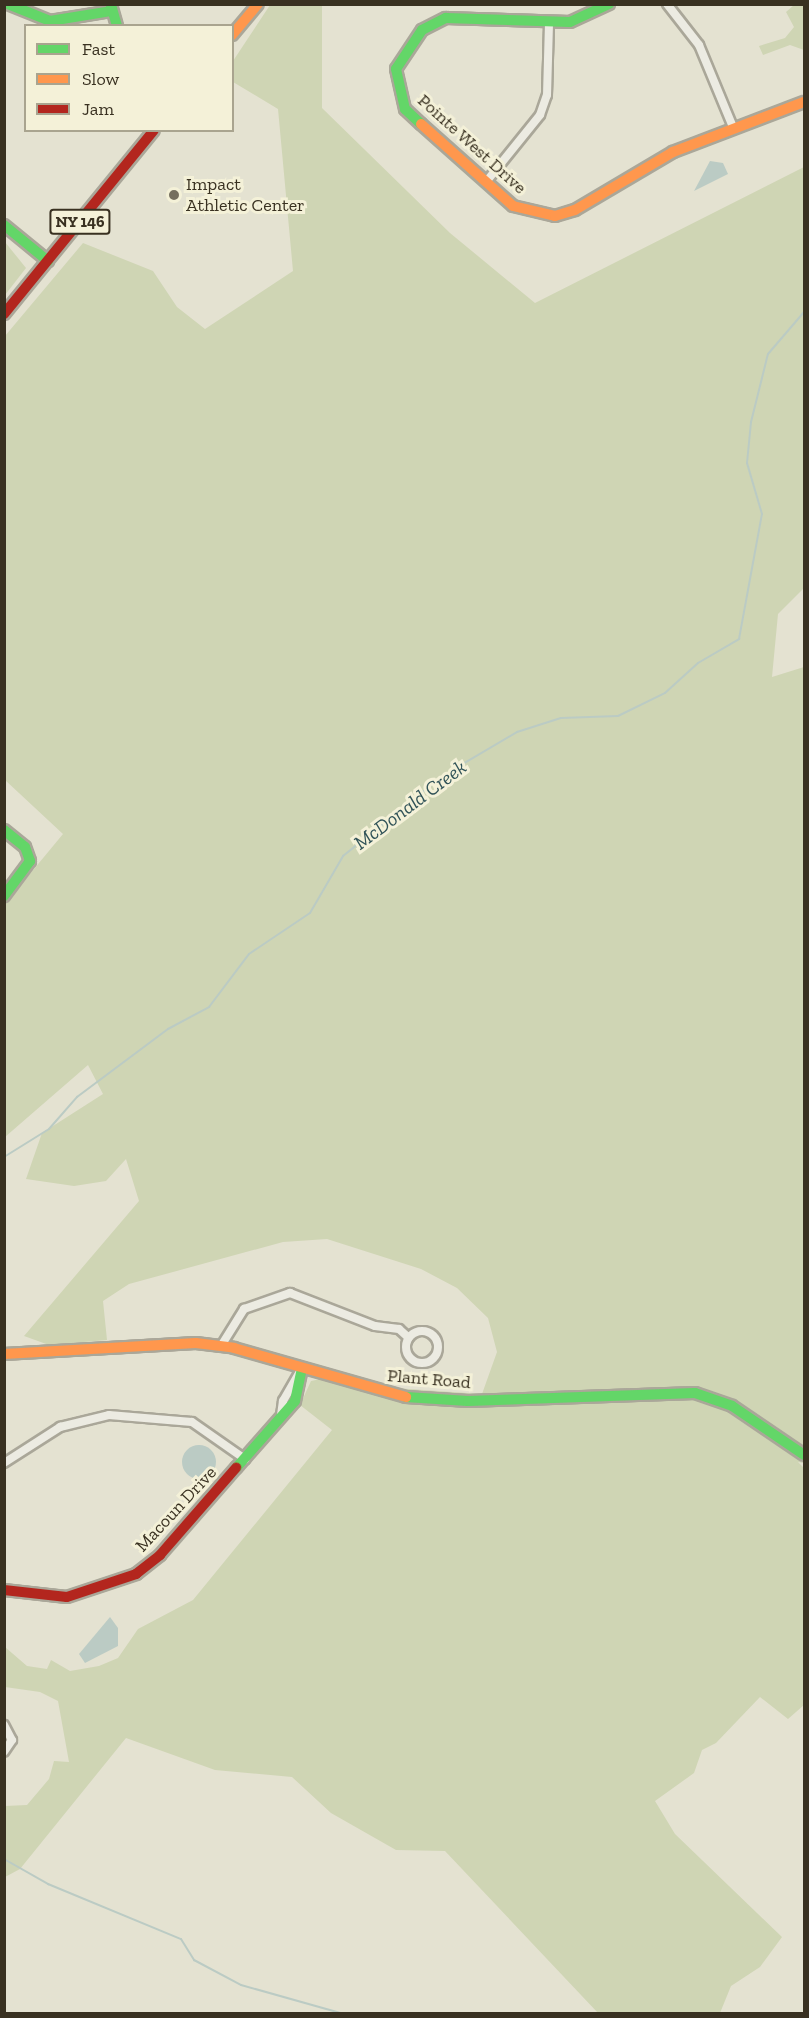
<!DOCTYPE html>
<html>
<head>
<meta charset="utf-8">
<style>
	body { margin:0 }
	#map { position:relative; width:809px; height:2018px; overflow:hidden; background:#e4e2d1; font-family:"Zilla Slab",serif }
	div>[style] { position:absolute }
	.green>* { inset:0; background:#cfd5b4 }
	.water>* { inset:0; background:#bbcbc4 }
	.round { border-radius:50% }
	.stream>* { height:2px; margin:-1px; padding:0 1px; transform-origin:1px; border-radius:1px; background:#bbcbc4 }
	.roads { filter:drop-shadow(2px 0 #aaa799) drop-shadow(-2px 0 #aaa799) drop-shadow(0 2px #aaa799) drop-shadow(0 -2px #aaa799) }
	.street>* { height:8px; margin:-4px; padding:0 4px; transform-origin:4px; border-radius:4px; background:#ecebe2 }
	.street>.ring { margin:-4px; padding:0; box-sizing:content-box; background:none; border:8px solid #ecebe2; border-radius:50% }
	.fast>* { height:10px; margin:-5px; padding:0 5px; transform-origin:5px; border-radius:5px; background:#63d668 }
	.slow>* { height:10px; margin:-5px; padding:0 5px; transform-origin:5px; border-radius:5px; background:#ff974d }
	.jam>* { height:10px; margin:-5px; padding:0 5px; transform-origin:5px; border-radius:5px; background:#b3261e }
	.dots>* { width:16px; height:16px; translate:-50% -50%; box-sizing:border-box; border:3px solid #f4f1d8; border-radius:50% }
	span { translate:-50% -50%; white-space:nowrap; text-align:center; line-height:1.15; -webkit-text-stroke:6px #f4f1d8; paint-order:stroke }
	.shield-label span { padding:2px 4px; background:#f4f1d8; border:2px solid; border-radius:4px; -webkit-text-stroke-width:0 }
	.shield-label { font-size:16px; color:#393121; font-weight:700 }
	.street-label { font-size:18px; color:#393121 }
	.poi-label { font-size:18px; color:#393121 }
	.left { translate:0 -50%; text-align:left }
	.water-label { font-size:20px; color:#315358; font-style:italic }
	.frame { position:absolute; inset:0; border:6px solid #393121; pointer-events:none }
	.legend { position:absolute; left:24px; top:24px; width:210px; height:108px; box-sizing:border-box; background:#f4f1d8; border:2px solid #a9a48f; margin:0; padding:8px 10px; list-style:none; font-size:18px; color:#393121 }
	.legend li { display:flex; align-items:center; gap:12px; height:30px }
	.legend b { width:30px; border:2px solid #a9a48f }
</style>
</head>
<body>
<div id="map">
	<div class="green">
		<div style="clip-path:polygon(270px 5px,322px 5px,322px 108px,450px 233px,535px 303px,804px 167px,804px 588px,778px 614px,772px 677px,804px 667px,804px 1463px,798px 1462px,804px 1468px,804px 1705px,788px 1719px,760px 1697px,716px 1743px,702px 1750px,694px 1773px,655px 1801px,675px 1834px,782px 1937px,760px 1967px,731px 1986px,720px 2013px,598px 2013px,445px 1851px,396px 1850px,331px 1813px,292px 1777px,215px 1770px,126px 1738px,20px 1869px,5px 1877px,5px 1806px,27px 1805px,49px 1779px,54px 1761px,69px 1762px,58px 1701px,40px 1692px,5px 1687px,5px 1647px,27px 1666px,47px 1669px,51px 1660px,70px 1671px,99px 1666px,118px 1658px,138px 1629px,193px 1600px,332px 1430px,300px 1405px,311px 1381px,345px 1374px,380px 1387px,482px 1394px,497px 1352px,488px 1318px,457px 1288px,421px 1269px,327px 1239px,283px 1242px,129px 1284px,103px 1301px,107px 1340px,49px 1345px,24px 1336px,139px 1201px,126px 1159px,106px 1181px,74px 1186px,26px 1179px,42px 1133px,103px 1094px,88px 1065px,5px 1137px,5px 904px,63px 834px,5px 780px,5px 336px,83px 243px,153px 271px,177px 307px,205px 329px,293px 271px,278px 109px,233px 82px,233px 61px)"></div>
		<div style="clip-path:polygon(794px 5px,804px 5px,804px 50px,790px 45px,763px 55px,759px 46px,785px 38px,794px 27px,786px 12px)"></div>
		<div style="clip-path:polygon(5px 242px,26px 268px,5px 295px)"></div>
	</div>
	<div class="water">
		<div style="clip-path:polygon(710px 161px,723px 163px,728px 174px,694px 191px)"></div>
		<div class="round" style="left:182px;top:1445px;width:34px;height:34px"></div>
		<div style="clip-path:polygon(110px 1617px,118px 1628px,118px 1646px,85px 1663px,79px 1654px)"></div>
	</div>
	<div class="stream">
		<div style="left:4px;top:1157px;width:53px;rotate:-31.9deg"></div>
		<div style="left:49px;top:1129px;width:43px;rotate:-48.8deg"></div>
		<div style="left:77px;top:1097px;width:114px;rotate:-36.8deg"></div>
		<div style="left:168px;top:1029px;width:47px;rotate:-28.2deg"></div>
		<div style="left:209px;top:1007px;width:66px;rotate:-53deg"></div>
		<div style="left:249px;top:954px;width:73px;rotate:-33.9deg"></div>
		<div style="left:310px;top:913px;width:66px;rotate:-59.9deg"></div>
		<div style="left:343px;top:856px;width:129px;rotate:-38.7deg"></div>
		<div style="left:444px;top:775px;width:85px;rotate:-30.5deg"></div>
		<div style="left:517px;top:732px;width:46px;rotate:-17.7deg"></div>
		<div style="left:561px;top:718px;width:57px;rotate:-2deg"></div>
		<div style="left:618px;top:716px;width:52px;rotate:-26.1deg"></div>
		<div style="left:665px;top:693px;width:45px;rotate:-42.3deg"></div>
		<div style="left:698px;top:663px;width:48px;rotate:-30.3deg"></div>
		<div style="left:739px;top:639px;width:127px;rotate:-79.6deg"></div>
		<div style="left:762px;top:514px;width:53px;rotate:-106.4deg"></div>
		<div style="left:747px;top:463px;width:41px;rotate:-84.4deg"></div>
		<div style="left:751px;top:422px;width:70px;rotate:-76deg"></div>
		<div style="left:768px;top:354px;width:55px;rotate:-49.4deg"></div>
		<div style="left:4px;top:1859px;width:51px;rotate:29.6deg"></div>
		<div style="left:48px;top:1884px;width:144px;rotate:22.5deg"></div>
		<div style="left:181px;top:1939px;width:25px;rotate:58deg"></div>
		<div style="left:194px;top:1960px;width:53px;rotate:28deg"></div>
		<div style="left:241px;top:1985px;width:107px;rotate:15.7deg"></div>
	</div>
	<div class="roads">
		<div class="street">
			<div style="left:667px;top:4px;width:52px;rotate:52deg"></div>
			<div style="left:699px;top:45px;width:89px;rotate:67.5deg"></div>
			<div style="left:486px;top:182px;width:86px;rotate:-51.1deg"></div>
			<div style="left:540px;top:115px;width:21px;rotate:-71deg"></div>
			<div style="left:547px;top:95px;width:71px;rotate:-88.4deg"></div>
			<div class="ring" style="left:406px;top:1331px;width:24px;height:24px"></div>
			<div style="left:221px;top:1346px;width:44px;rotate:-58.1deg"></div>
			<div style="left:244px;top:1309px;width:49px;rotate:-19.2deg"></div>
			<div style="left:290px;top:1293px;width:91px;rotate:21.2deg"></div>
			<div style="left:375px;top:1326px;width:24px;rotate:7deg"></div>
			<div style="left:399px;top:1329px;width:13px;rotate:42deg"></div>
			<div style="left:281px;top:1415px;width:14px;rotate:-82deg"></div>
			<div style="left:283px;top:1401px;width:36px;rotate:-60deg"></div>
			<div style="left:4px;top:1463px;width:67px;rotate:-32.7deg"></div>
			<div style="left:60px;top:1427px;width:50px;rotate:-13.8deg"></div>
			<div style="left:109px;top:1415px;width:83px;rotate:4.8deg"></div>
			<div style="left:192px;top:1422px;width:65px;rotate:34.9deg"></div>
			<div style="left:4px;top:1725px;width:17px;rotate:62deg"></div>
			<div style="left:12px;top:1740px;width:14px;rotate:124deg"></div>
		</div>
		<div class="fast">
			<div style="left:8px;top:4px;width:45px;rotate:22deg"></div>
			<div style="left:50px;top:21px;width:63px;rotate:-9.2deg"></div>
			<div style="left:111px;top:5px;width:22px;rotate:74deg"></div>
			<div style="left:421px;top:124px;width:22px;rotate:-137deg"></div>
			<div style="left:405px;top:109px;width:41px;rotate:-102.7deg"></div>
			<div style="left:396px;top:69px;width:47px;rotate:-56.3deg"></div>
			<div style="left:422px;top:30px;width:27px;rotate:-27deg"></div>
			<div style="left:446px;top:18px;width:124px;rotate:1.8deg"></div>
			<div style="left:570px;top:22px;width:43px;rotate:-24.8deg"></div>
			<div style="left:4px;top:225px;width:57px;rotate:39.3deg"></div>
			<div style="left:4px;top:830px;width:27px;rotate:39deg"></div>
			<div style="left:25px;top:847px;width:15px;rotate:70deg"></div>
			<div style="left:30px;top:861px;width:44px;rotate:126.6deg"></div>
			<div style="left:406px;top:1397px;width:62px;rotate:3.7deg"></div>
			<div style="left:468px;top:1401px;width:227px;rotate:-2deg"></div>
			<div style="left:695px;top:1393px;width:39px;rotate:19deg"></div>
			<div style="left:732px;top:1406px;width:87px;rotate:34.2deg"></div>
			<div style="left:236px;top:1468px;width:89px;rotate:-48.6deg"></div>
			<div style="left:295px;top:1401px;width:33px;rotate:-78deg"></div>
		</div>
		<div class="slow">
			<div style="left:232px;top:35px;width:40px;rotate:-50deg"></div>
			<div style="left:421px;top:124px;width:123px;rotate:41.7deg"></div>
			<div style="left:513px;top:206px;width:43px;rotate:13.4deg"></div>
			<div style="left:555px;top:216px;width:21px;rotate:-17deg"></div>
			<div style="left:575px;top:210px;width:114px;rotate:-30.6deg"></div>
			<div style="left:673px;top:152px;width:140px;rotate:-20.9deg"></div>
			<div style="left:4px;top:1354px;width:192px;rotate:-3.3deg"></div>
			<div style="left:196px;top:1343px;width:38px;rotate:7deg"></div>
			<div style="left:234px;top:1348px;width:179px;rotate:15.9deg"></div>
		</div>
		<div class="jam">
			<div style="left:4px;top:314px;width:237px;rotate:-50.8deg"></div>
			<div style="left:4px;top:1590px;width:63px;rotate:6.3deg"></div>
			<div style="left:67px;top:1597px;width:73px;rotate:-18.4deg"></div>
			<div style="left:136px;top:1574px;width:31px;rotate:-38deg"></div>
			<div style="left:160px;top:1555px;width:116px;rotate:-48.9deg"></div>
		</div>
	</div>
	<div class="dots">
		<div style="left:174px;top:195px;background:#756f5f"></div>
	</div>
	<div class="shield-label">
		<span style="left:80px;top:222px">NY 146</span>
	</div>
	<div class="street-label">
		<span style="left:472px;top:144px;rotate:42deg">Pointe West Drive</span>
		<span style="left:429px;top:1379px;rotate:5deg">Plant Road</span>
		<span style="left:176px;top:1509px;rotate:-47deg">Macoun Drive</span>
	</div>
	<div class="poi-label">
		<span class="left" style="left:186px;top:195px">Impact<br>Athletic Center</span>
	</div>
	<div class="water-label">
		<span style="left:410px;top:805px;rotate:-37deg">McDonald Creek</span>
	</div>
	<div class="frame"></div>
	<ul class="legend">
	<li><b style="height:8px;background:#63d668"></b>Fast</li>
	<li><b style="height:8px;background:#ff974d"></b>Slow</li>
	<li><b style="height:8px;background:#b3261e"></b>Jam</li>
	</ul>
</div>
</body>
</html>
